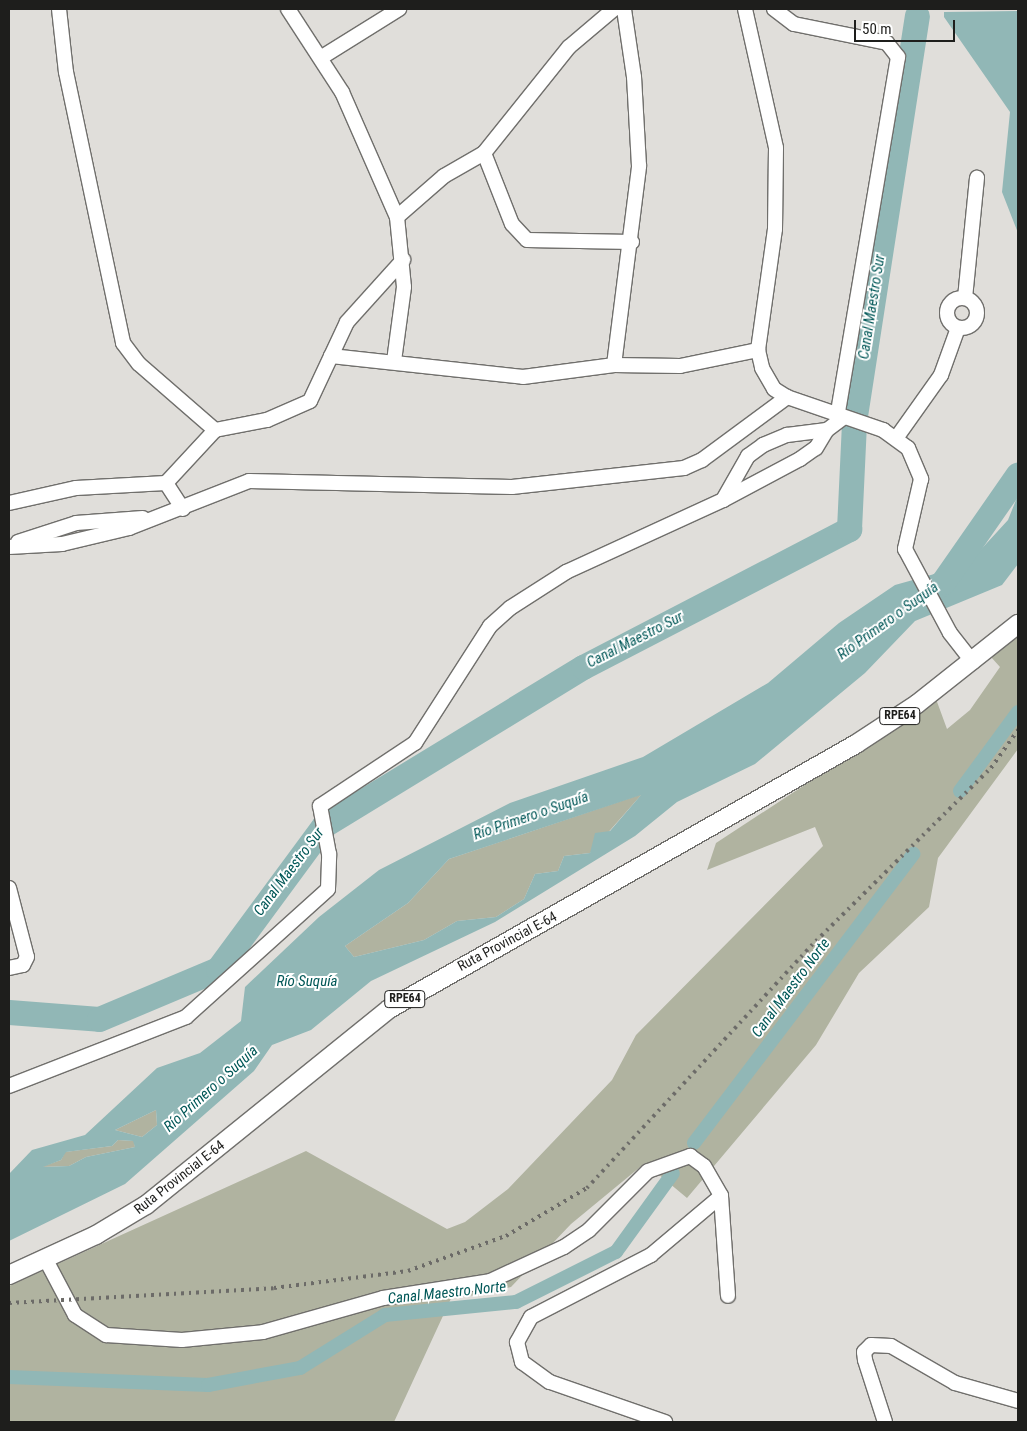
<!DOCTYPE html>
<html>
<head>
<meta charset="utf-8">
<style>
	body { margin:0 }
	#map { position:relative; width:1027px; height:1431px; overflow:hidden; background:#e0deda; font-family:"Roboto Condensed",sans-serif }
	div>[style] { position:absolute }
	.green>* { inset:0; background:#b0b3a0 }
	.water>* { inset:0; background:#91b7b6 }
	.canal>* { height:14px; margin:-7px; padding:0 7px; transform-origin:7px; border-radius:7px; background:#91b7b6 }
	.river>* { height:25px; margin:-12.5px; padding:0 12.5px; transform-origin:12.5px; border-radius:12.5px; background:#91b7b6 }
	.roads { filter:drop-shadow(1px 0 #706f6c) drop-shadow(-1px 0 #706f6c) drop-shadow(0 1px #706f6c) drop-shadow(0 -1px #706f6c) }
	.minor>* { height:14px; margin:-7px; padding:0 7px; transform-origin:7px; border-radius:7px; background:#fff }
	.minor>.ring { margin:-7px; padding:0; box-sizing:content-box; background:none; border:14px solid #fff; border-radius:50% }
	.major>* { height:18px; margin:-9px; padding:0 9px; transform-origin:9px; border-radius:9px; background:#fff }
	.rail>* { height:4px; margin-top:-2px; transform-origin:0; background:repeating-linear-gradient(90deg,#6c6b68 0 2.5px,transparent 0 7.5px) }
	span { translate:-50% -50%; white-space:nowrap; text-align:center; line-height:1.15; -webkit-text-stroke:4px #fff; paint-order:stroke }
	.shield-label span { padding:1px 4px; background:#fff; border:1px solid; border-radius:4px; -webkit-text-stroke-width:0 }
	.shield-label { font-size:12px; color:#1e1e1c; font-weight:700 }
	.street-label { font-size:14px; color:#1e1e1c }
	.water-label { font-size:15px; color:#005757; font-style:italic }
	.frame { position:absolute; inset:0; border:10px solid #1e1e1c; pointer-events:none }
	.scale { position:absolute; left:854px; top:20px; width:101px; height:22px; box-sizing:border-box; border:2px solid #1e1e1c; border-top:0; padding-left:6px; font-size:15px; line-height:18px; white-space:nowrap; color:#1e1e1c; -webkit-text-stroke:4px #fff; paint-order:stroke }
</style>
</head>
<body>
<div id="map">
	<div class="green">
		<div style="clip-path:polygon(1018px 634px,1018px 749px,938px 858px,929px 907px,859px 973px,816px 1045px,687px 1198px,645px 1163px,571px 1224px,511px 1287px,474px 1296px,454px 1292px,394px 1422px,9px 1422px,9px 1286px,306px 1151px,447px 1229px,465px 1222px,508px 1189px,612px 1080px,636px 1035px,823px 846px,815px 827px,707px 870px,716px 843px,936px 699px,947px 729px,970px 710px,1000px 667px,991px 657px)"></div>
		<div style="clip-path:polygon(642px 794px,590px 853px,564px 856px,558px 871px,535px 874px,524px 899px,496px 917px,457px 921px,424px 940px,354px 957px,345px 946px,408px 903px,449px 859px)"></div>
		<div style="clip-path:polygon(156px 1110px,157px 1125px,142px 1137px,115px 1130px)"></div>
		<div style="clip-path:polygon(118px 1140px,134px 1141px,135px 1147px,86px 1157px,69px 1166px,41px 1167px,61px 1160px,65px 1152px,112px 1146px)"></div>
	</div>
	<div class="water">
		<div style="clip-path:polygon(1018px 11px,1018px 233px,1002px 192px,1010px 112px,944px 17px,944px 12px)"></div>
		<div style="clip-path:polygon(evenodd,1018px 495px,1018px 564px,1002px 585px,915px 621px,865px 673px,755px 764px,677px 802px,635px 836px,495px 922px,371px 981px,311px 1030px,272px 1045px,254px 1071px,125px 1184px,9px 1241px,9px 1174px,32px 1150px,85px 1135px,157px 1068px,200px 1053px,241px 1021px,245px 987px,319px 917px,379px 870px,510px 803px,643px 757px,768px 683px,839px 623px,895px 585px,938px 573px,975px 556px,1008px 520px,1018px 495px,641px 795px,610px 831px,595px 833px,590px 853px,564px 856px,558px 871px,535px 874px,524px 899px,496px 917px,457px 921px,424px 940px,354px 957px,345px 946px,408px 903px,449px 859px,641px 795px,1018px 495px,156px 1110px,157px 1125px,142px 1137px,115px 1130px,156px 1110px,1018px 495px,118px 1140px,133px 1141px,135px 1147px,86px 1157px,69px 1166px,43px 1167px,61px 1160px,66px 1152px,112px 1146px,118px 1140px)"></div>
	</div>
	<div class="canal">
		<div style="left:960px;top:791px;width:98px;rotate:-53.7deg"></div>
		<div style="left:694px;top:1143px;width:363px;rotate:-52.8deg"></div>
		<div style="left:9px;top:1377px;width:199px;rotate:2.3deg"></div>
		<div style="left:208px;top:1385px;width:94px;rotate:-10.5deg"></div>
		<div style="left:300px;top:1368px;width:100px;rotate:-31.9deg"></div>
		<div style="left:385px;top:1315px;width:132px;rotate:-5.7deg"></div>
		<div style="left:516px;top:1302px;width:112px;rotate:-26.6deg"></div>
		<div style="left:616px;top:1252px;width:97px;rotate:-54.2deg"></div>
	</div>
	<div class="river">
		<div style="left:932px;top:590px;width:14px;rotate:-36deg"></div>
		<div style="left:943px;top:582px;width:131px;rotate:-55.2deg"></div>
		<div style="left:9px;top:1012px;width:90px;rotate:4.4deg"></div>
		<div style="left:99px;top:1019px;width:129px;rotate:-22.8deg"></div>
		<div style="left:218px;top:969px;width:179px;rotate:-53.6deg"></div>
		<div style="left:324px;top:825px;width:303px;rotate:-31.4deg"></div>
		<div style="left:583px;top:667px;width:300px;rotate:-27.4deg"></div>
		<div style="left:849px;top:529px;width:107px;rotate:-87.3deg"></div>
		<div style="left:854px;top:422px;width:411px;rotate:-81.2deg"></div>
	</div>
	<div class="roads">
		<div class="minor">
			<div style="left:59px;top:9px;width:63px;rotate:83.7deg"></div>
			<div style="left:66px;top:72px;width:277px;rotate:78.1deg"></div>
			<div style="left:123px;top:343px;width:26px;rotate:53deg"></div>
			<div style="left:139px;top:364px;width:101px;rotate:41deg"></div>
			<div style="left:215px;top:430px;width:53px;rotate:-10.9deg"></div>
			<div style="left:267px;top:420px;width:47px;rotate:-23.8deg"></div>
			<div style="left:310px;top:401px;width:87px;rotate:-64.9deg"></div>
			<div style="left:347px;top:322px;width:84px;rotate:-47.9deg"></div>
			<div style="left:288px;top:9px;width:99px;rotate:57deg"></div>
			<div style="left:342px;top:92px;width:137px;rotate:66.3deg"></div>
			<div style="left:397px;top:217px;width:70px;rotate:84.3deg"></div>
			<div style="left:404px;top:287px;width:75px;rotate:97.7deg"></div>
			<div style="left:745px;top:9px;width:142px;rotate:77.4deg"></div>
			<div style="left:776px;top:148px;width:81px;rotate:90.7deg"></div>
			<div style="left:775px;top:229px;width:122px;rotate:98deg"></div>
			<div style="left:758px;top:350px;width:18px;rotate:77deg"></div>
			<div style="left:762px;top:368px;width:24px;rotate:60deg"></div>
			<div style="left:774px;top:389px;width:15px;rotate:32deg"></div>
			<div style="left:787px;top:397px;width:102px;rotate:19deg"></div>
			<div style="left:883px;top:430px;width:31px;rotate:36deg"></div>
			<div style="left:908px;top:448px;width:34px;rotate:67deg"></div>
			<div style="left:921px;top:479px;width:72px;rotate:102.9deg"></div>
			<div style="left:905px;top:549px;width:95px;rotate:61.8deg"></div>
			<div style="left:950px;top:633px;width:37px;rotate:52deg"></div>
			<div style="left:774px;top:9px;width:25px;rotate:37deg"></div>
			<div style="left:794px;top:24px;width:95px;rotate:11.5deg"></div>
			<div style="left:887px;top:43px;width:18px;rotate:52deg"></div>
			<div style="left:898px;top:57px;width:364px;rotate:99.6deg"></div>
			<div style="left:322px;top:57px;width:91px;rotate:-31.9deg"></div>
			<div style="left:484px;top:153px;width:76px;rotate:68.5deg"></div>
			<div style="left:512px;top:224px;width:22px;rotate:47deg"></div>
			<div style="left:527px;top:240px;width:105px;rotate:1.1deg"></div>
			<div style="left:397px;top:217px;width:62px;rotate:-41.1deg"></div>
			<div style="left:444px;top:176px;width:46px;rotate:-29.9deg"></div>
			<div style="left:484px;top:153px;width:136px;rotate:-51.3deg"></div>
			<div style="left:569px;top:47px;width:59px;rotate:-40.2deg"></div>
			<div class="ring" style="left:947px;top:298px;width:16px;height:16px"></div>
			<div style="left:965px;top:298px;width:121px;rotate:-84.3deg"></div>
			<div style="left:331px;top:356px;width:193px;rotate:6.2deg"></div>
			<div style="left:523px;top:377px;width:92px;rotate:-7.5deg"></div>
			<div style="left:614px;top:365px;width:66px;rotate:0.9deg"></div>
			<div style="left:680px;top:366px;width:80px;rotate:-11.6deg"></div>
			<div style="left:614px;top:365px;width:201px;rotate:-82.8deg"></div>
			<div style="left:639px;top:166px;width:89px;rotate:-93.2deg"></div>
			<div style="left:634px;top:77px;width:69px;rotate:-98.4deg"></div>
			<div style="left:897px;top:437px;width:76px;rotate:-54.6deg"></div>
			<div style="left:941px;top:375px;width:50px;rotate:-70.1deg"></div>
			<div style="left:166px;top:483px;width:72px;rotate:-47.2deg"></div>
			<div style="left:723px;top:500px;width:87px;rotate:-28deg"></div>
			<div style="left:800px;top:459px;width:19px;rotate:-35deg"></div>
			<div style="left:816px;top:448px;width:21px;rotate:-59deg"></div>
			<div style="left:9px;top:503px;width:69px;rotate:-12.6deg"></div>
			<div style="left:76px;top:488px;width:90px;rotate:-3.2deg"></div>
			<div style="left:166px;top:483px;width:31px;rotate:57deg"></div>
			<div style="left:18px;top:542px;width:61px;rotate:-18.1deg"></div>
			<div style="left:76px;top:523px;width:67px;rotate:-4.3deg"></div>
			<div style="left:9px;top:547px;width:53px;rotate:-3.2deg"></div>
			<div style="left:62px;top:544px;width:69px;rotate:-13.4deg"></div>
			<div style="left:129px;top:528px;width:129px;rotate:-21.4deg"></div>
			<div style="left:249px;top:481px;width:263px;rotate:1.3deg"></div>
			<div style="left:512px;top:487px;width:173px;rotate:-6.3deg"></div>
			<div style="left:684px;top:468px;width:20px;rotate:-24deg"></div>
			<div style="left:702px;top:460px;width:106px;rotate:-36.5deg"></div>
			<div style="left:9px;top:888px;width:71px;rotate:75.4deg"></div>
			<div style="left:27px;top:957px;width:9px;rotate:117deg"></div>
			<div style="left:23px;top:965px;width:14px;rotate:168deg"></div>
			<div style="left:9px;top:1086px;width:190px;rotate:-21.3deg"></div>
			<div style="left:186px;top:1017px;width:191px;rotate:-42deg"></div>
			<div style="left:328px;top:889px;width:35px;rotate:-88deg"></div>
			<div style="left:329px;top:854px;width:49px;rotate:-100.6deg"></div>
			<div style="left:320px;top:806px;width:114px;rotate:-33.6deg"></div>
			<div style="left:415px;top:743px;width:139px;rotate:-57.3deg"></div>
			<div style="left:490px;top:626px;width:27px;rotate:-42deg"></div>
			<div style="left:510px;top:608px;width:67px;rotate:-32.7deg"></div>
			<div style="left:566px;top:572px;width:173px;rotate:-24.6deg"></div>
			<div style="left:723px;top:500px;width:51px;rotate:-60.4deg"></div>
			<div style="left:748px;top:456px;width:19px;rotate:-36deg"></div>
			<div style="left:763px;top:445px;width:26px;rotate:-23deg"></div>
			<div style="left:787px;top:435px;width:40px;rotate:-7.1deg"></div>
			<div style="left:827px;top:430px;width:20px;rotate:-37deg"></div>
			<div style="left:721px;top:1196px;width:100px;rotate:86deg"></div>
			<div style="left:46px;top:1260px;width:62px;rotate:62.2deg"></div>
			<div style="left:75px;top:1315px;width:37px;rotate:33deg"></div>
			<div style="left:106px;top:1335px;width:76px;rotate:3.8deg"></div>
			<div style="left:182px;top:1340px;width:81px;rotate:-5.6deg"></div>
			<div style="left:263px;top:1332px;width:125px;rotate:-15.8deg"></div>
			<div style="left:383px;top:1298px;width:108px;rotate:-9deg"></div>
			<div style="left:490px;top:1281px;width:81px;rotate:-24.7deg"></div>
			<div style="left:564px;top:1247px;width:30px;rotate:-34deg"></div>
			<div style="left:589px;top:1230px;width:83px;rotate:-45deg"></div>
			<div style="left:648px;top:1171px;width:45px;rotate:-19.7deg"></div>
			<div style="left:690px;top:1156px;width:17px;rotate:36deg"></div>
			<div style="left:704px;top:1166px;width:34px;rotate:60deg"></div>
			<div style="left:721px;top:1196px;width:92px;rotate:139.9deg"></div>
			<div style="left:651px;top:1255px;width:135px;rotate:152.7deg"></div>
			<div style="left:531px;top:1317px;width:29px;rotate:119deg"></div>
			<div style="left:517px;top:1342px;width:21px;rotate:76deg"></div>
			<div style="left:522px;top:1362px;width:34px;rotate:36deg"></div>
			<div style="left:550px;top:1382px;width:122px;rotate:19.2deg"></div>
			<div style="left:885px;top:1422px;width:65px;rotate:-107.9deg"></div>
			<div style="left:865px;top:1360px;width:8px;rotate:-97deg"></div>
			<div style="left:864px;top:1352px;width:10px;rotate:-45deg"></div>
			<div style="left:871px;top:1345px;width:20px;rotate:3deg"></div>
			<div style="left:891px;top:1346px;width:74px;rotate:30deg"></div>
			<div style="left:955px;top:1383px;width:66px;rotate:15.9deg"></div>
		</div>
		<div class="major">
			<div style="left:9px;top:1275px;width:96px;rotate:-24.7deg"></div>
			<div style="left:96px;top:1235px;width:58px;rotate:-31deg"></div>
			<div style="left:146px;top:1205px;width:312px;rotate:-38.9deg"></div>
			<div style="left:389px;top:1009px;width:537px;rotate:-29.57deg"></div>
			<div style="left:856px;top:744px;width:73px;rotate:-33.3deg"></div>
			<div style="left:917px;top:704px;width:129px;rotate:-38.4deg"></div>
		</div>
	</div>
	<div class="rail">
		<div style="left:9px;top:1303px;width:265px;rotate:-3.2deg"></div>
		<div style="left:274px;top:1288px;width:135px;rotate:-7.2deg"></div>
		<div style="left:408px;top:1271px;width:104px;rotate:-19.7deg"></div>
		<div style="left:506px;top:1236px;width:94px;rotate:-30.7deg"></div>
		<div style="left:587px;top:1188px;width:337px;rotate:-47.2deg"></div>
		<div style="left:816px;top:941px;width:246px;rotate:-44.7deg"></div>
		<div style="left:991px;top:768px;width:47px;rotate:-54.6deg"></div>
	</div>
	<div class="shield-label">
		<span style="left:900px;top:716px">RPE64</span>
		<span style="left:405px;top:999px">RPE64</span>
	</div>
	<div class="street-label">
		<span style="left:507px;top:941px;rotate:-28deg">Ruta Provincial E-64</span>
		<span style="left:179px;top:1177px;rotate:-38deg">Ruta Provincial E-64</span>
	</div>
	<div class="water-label">
		<span style="left:872px;top:307px;rotate:-81deg">Canal Maestro Sur</span>
		<span style="left:888px;top:621px;rotate:-36deg">Río Primero o Suquía</span>
		<span style="left:635px;top:640px;rotate:-27deg">Canal Maestro Sur</span>
		<span style="left:531px;top:816px;rotate:-19deg">Río Primero o Suquía</span>
		<span style="left:289px;top:872px;rotate:-53deg">Canal Maestro Sur</span>
		<span style="left:307px;top:982px">Río Suquía</span>
		<span style="left:791px;top:988px;rotate:-53deg">Canal Maestro Norte</span>
		<span style="left:211px;top:1089px;rotate:-42deg">Río Primero o Suquía</span>
		<span style="left:447px;top:1293px;rotate:-6deg">Canal Maestro Norte</span>
	</div>
	<div class="frame"></div>
	<div class="scale">50 m</div>
</div>
</body>
</html>
